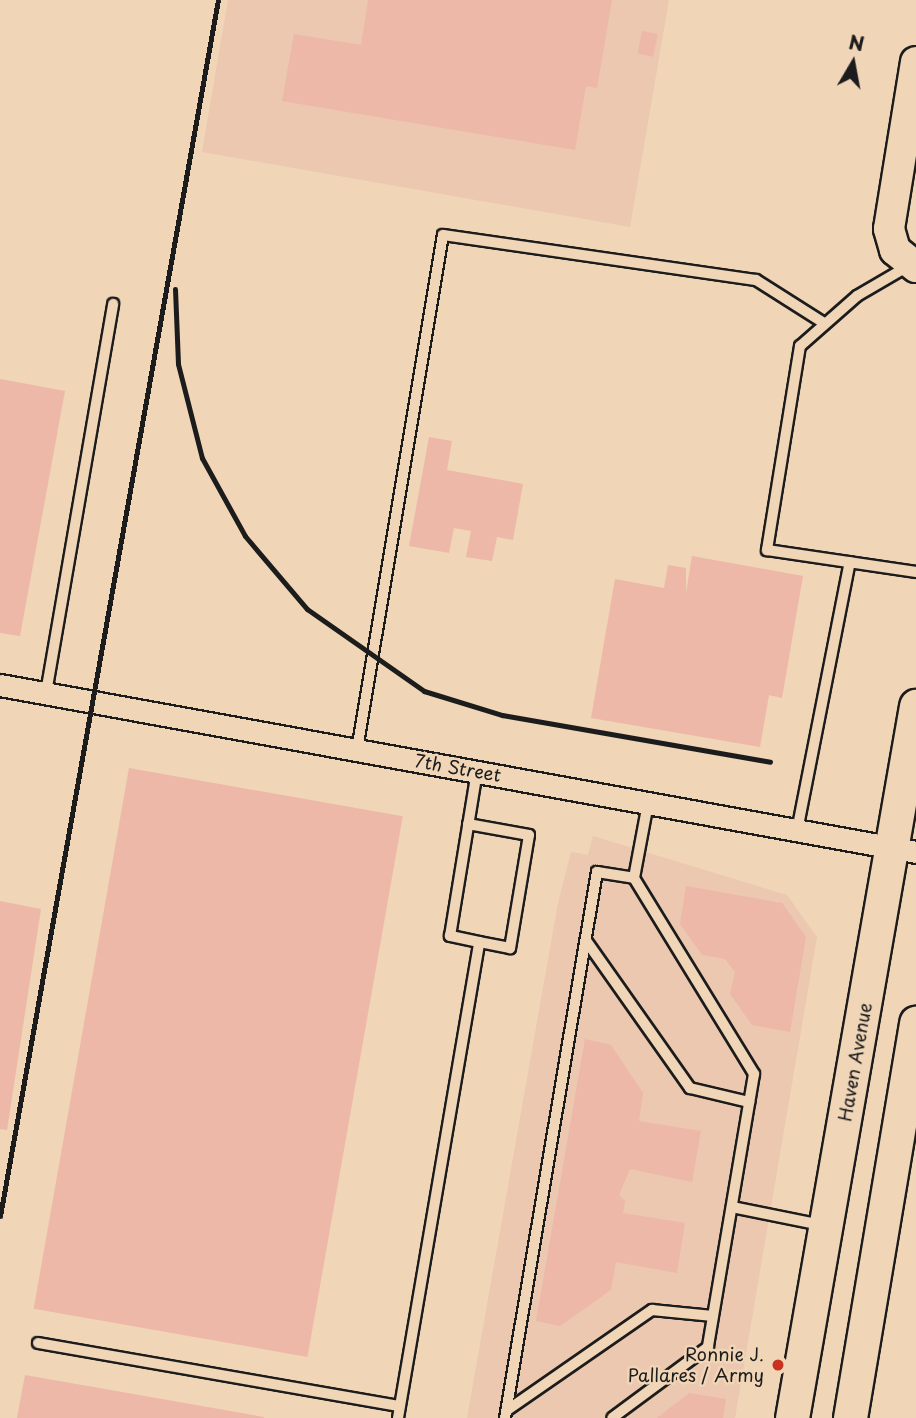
<!DOCTYPE html>
<html>
<head>
<meta charset="utf-8">
<style>
	body { margin:0 }
	#map { position:relative; width:916px; height:1418px; overflow:hidden; background:#f0d5b7; font-family:"Playpen Sans",sans-serif }
	div>[style] { position:absolute }
	.built>* { inset:0; background:#ebc8af }
	.building>* { inset:0; background:#edb8a8; transform-origin:0 0 }
	.roads { filter:drop-shadow(2px 0 #1c1c1c) drop-shadow(-2px 0 #1c1c1c) drop-shadow(0 2px #1c1c1c) drop-shadow(0 -2px #1c1c1c) }
	.lane>* { height:10px; margin:-5px; padding:0 5px; transform-origin:5px; border-radius:5px; background:#f0d5b7 }
	.street>* { height:21px; margin:-10.5px; padding:0 10.5px; transform-origin:10.5px; border-radius:10.5px; background:#f0d5b7 }
	.secondary>* { height:30px; margin:-15px; padding:0 15px; transform-origin:15px; border-radius:15px; background:#f0d5b7 }
	.primary>* { height:33px; margin:-16.5px; padding:0 16.5px; transform-origin:16.5px; border-radius:16.5px; background:#f0d5b7 }
	.rail>* { height:5px; margin:-2.5px; padding:0 2.5px; transform-origin:2.5px; border-radius:2.5px; background:#1c1c1c }
	.dots>* { width:19px; height:19px; translate:-50% -50%; box-sizing:border-box; border:4px solid #f0d5b7; border-radius:50% }
	span { translate:-50% -50%; white-space:nowrap; text-align:center; line-height:1.15; -webkit-text-stroke:5px #f0d5b7; paint-order:stroke }
	.street-label { font-size:18px; color:#1c1c1c }
	.poi-label { font-size:18px; color:#1c1c1c }
	.right { translate:-100% -50%; text-align:right }
	.north { position:absolute; left:818px; top:28px; width:70px; height:70px; -webkit-text-stroke:5px #f0d5b7; paint-order:stroke; rotate:10deg; font-size:19px; font-weight:700; line-height:28px; text-align:center; color:#1c1c1c }
	.north::after { content:''; display:block; margin:auto; width:24px; height:32px; background:#1c1c1c; clip-path:polygon(50% 0,100% 100%,50% 72%,0 100%) }
</style>
</head>
<body>
<div id="map">
	<div class="built">
		<div style="clip-path:polygon(228px 0,669px 0,630px 227px,202px 152px)"></div>
		<div style="clip-path:polygon(593px 836px,787px 895px,817px 937px,735px 1418px,467px 1418px,558px 903px,571px 852px,588px 855px)"></div>
	</div>
	<div class="building">
		<div style="clip-path:polygon(368px 0,612px 0,597px 88px,586px 86px,575px 150px,282px 101px,294px 34px,361px 45px)"></div>
		<div style="left:642px;top:31px;width:16px;height:23px;rotate:11deg"></div>
		<div style="clip-path:polygon(0 379px,65px 391px,20px 636px,0 633px)"></div>
		<div style="clip-path:polygon(429px 437px,452px 441px,447px 470px,523px 484px,513px 540px,497px 537px,492px 561px,466px 557px,471px 531px,454px 528px,449px 553px,409px 546px)"></div>
		<div style="clip-path:polygon(692px 556px,803px 576px,782px 698px,769px 695px,760px 747px,591px 718px,615px 579px,664px 588px,668px 565px,686px 568px,686px 593px)"></div>
		<div style="left:129px;top:768px;width:278px;height:549px;rotate:10deg"></div>
		<div style="clip-path:polygon(686px 886px,782px 903px,806px 937px,790px 1032px,752px 1025px,730px 994px,735px 972px,725px 959px,702px 955px,680px 924px)"></div>
		<div style="clip-path:polygon(0 901px,41px 909px,7px 1130px,0 1129px)"></div>
		<div style="clip-path:polygon(585px 1039px,611px 1045px,643px 1093px,639px 1121px,701px 1131px,692px 1182px,630px 1169px,619px 1195px,625px 1201px,623px 1213px,685px 1223px,677px 1273px,616px 1262px,611px 1290px,560px 1326px,536px 1321px)"></div>
		<div style="clip-path:polygon(25px 1375px,264px 1417px,264px 1418px,17px 1418px)"></div>
		<div style="clip-path:polygon(689px 1393px,726px 1399px,723px 1418px,657px 1418px)"></div>
	</div>
	<div class="roads">
		<div class="lane">
			<div style="left:910px;top:265px;width:61px;rotate:149.7deg"></div>
			<div style="left:857px;top:296px;width:76px;rotate:138.7deg"></div>
			<div style="left:800px;top:346px;width:207px;rotate:99.2deg"></div>
			<div style="left:767px;top:550px;width:151px;rotate:8.4deg"></div>
			<div style="left:46px;top:693px;width:395px;rotate:-80.2deg"></div>
			<div style="left:357px;top:750px;width:522px;rotate:-80.52deg"></div>
			<div style="left:443px;top:235px;width:316px;rotate:8.2deg"></div>
			<div style="left:756px;top:280px;width:80px;rotate:32.3deg"></div>
			<div style="left:468px;top:824px;width:62px;rotate:10.2deg"></div>
			<div style="left:529px;top:835px;width:115px;rotate:99.5deg"></div>
			<div style="left:510px;top:948px;width:32px;rotate:-169deg"></div>
			<div style="left:797px;top:831px;width:274px;rotate:-78.9deg"></div>
			<div style="left:634px;top:878px;width:76px;rotate:-79.4deg"></div>
			<div style="left:587px;top:942px;width:179px;rotate:54.8deg"></div>
			<div style="left:690px;top:1088px;width:61px;rotate:13.3deg"></div>
			<div style="left:732px;top:1207px;width:91px;rotate:11.4deg"></div>
			<div style="left:38px;top:1343px;width:367px;rotate:9.9deg"></div>
			<div style="left:506px;top:1411px;width:178px;rotate:-34.7deg"></div>
			<div style="left:652px;top:1310px;width:61px;rotate:5.6deg"></div>
			<div style="left:398px;top:1418px;width:483px;rotate:-80.3deg"></div>
			<div style="left:479px;top:942px;width:30px;rotate:-168deg"></div>
			<div style="left:450px;top:936px;width:166px;rotate:-80.7deg"></div>
			<div style="left:505px;top:1418px;width:554px;rotate:-80.44deg"></div>
			<div style="left:597px;top:872px;width:37px;rotate:9deg"></div>
			<div style="left:634px;top:878px;width:230px;rotate:58.5deg"></div>
			<div style="left:754px;top:1074px;width:277px;rotate:99.6deg"></div>
			<div style="left:708px;top:1347px;width:119px;rotate:143.5deg"></div>
		</div>
		<div class="street">
			<div style="left:0;top:685px;width:931px;rotate:10.33deg"></div>
		</div>
		<div class="secondary">
			<div style="left:916px;top:62px;width:169px;rotate:99.2deg"></div>
			<div style="left:889px;top:229px;width:22px;rotate:74deg"></div>
			<div style="left:895px;top:250px;width:27px;rotate:39deg"></div>
		</div>
		<div class="primary">
			<div style="left:792px;top:1418px;width:723px;rotate:-80.12deg"></div>
			<div style="left:850px;top:1418px;width:401px;rotate:-80.5deg"></div>
		</div>
	</div>
	<div class="rail">
		<div style="left:175px;top:289px;width:75px;rotate:87.7deg"></div>
		<div style="left:178px;top:364px;width:97px;rotate:75.7deg"></div>
		<div style="left:202px;top:458px;width:89px;rotate:61.1deg"></div>
		<div style="left:245px;top:536px;width:96px;rotate:49.7deg"></div>
		<div style="left:307px;top:609px;width:143px;rotate:35deg"></div>
		<div style="left:424px;top:691px;width:82px;rotate:17.1deg"></div>
		<div style="left:502px;top:715px;width:272px;rotate:9.9deg"></div>
		<div style="left:0;top:1216px;width:1235px;rotate:-79.84deg"></div>
	</div>
	<div class="dots">
		<div style="left:778px;top:1365px;background:#c8321e"></div>
	</div>
	<div class="street-label">
		<span style="left:458px;top:768px;rotate:10deg">7th Street</span>
		<span style="left:855px;top:1062px;rotate:-80deg">Haven Avenue</span>
	</div>
	<div class="poi-label">
		<span class="right" style="left:764px;top:1365px">Ronnie J.<br>Pallares / Army</span>
	</div>
	<div class="north">N</div>
</div>
</body>
</html>
